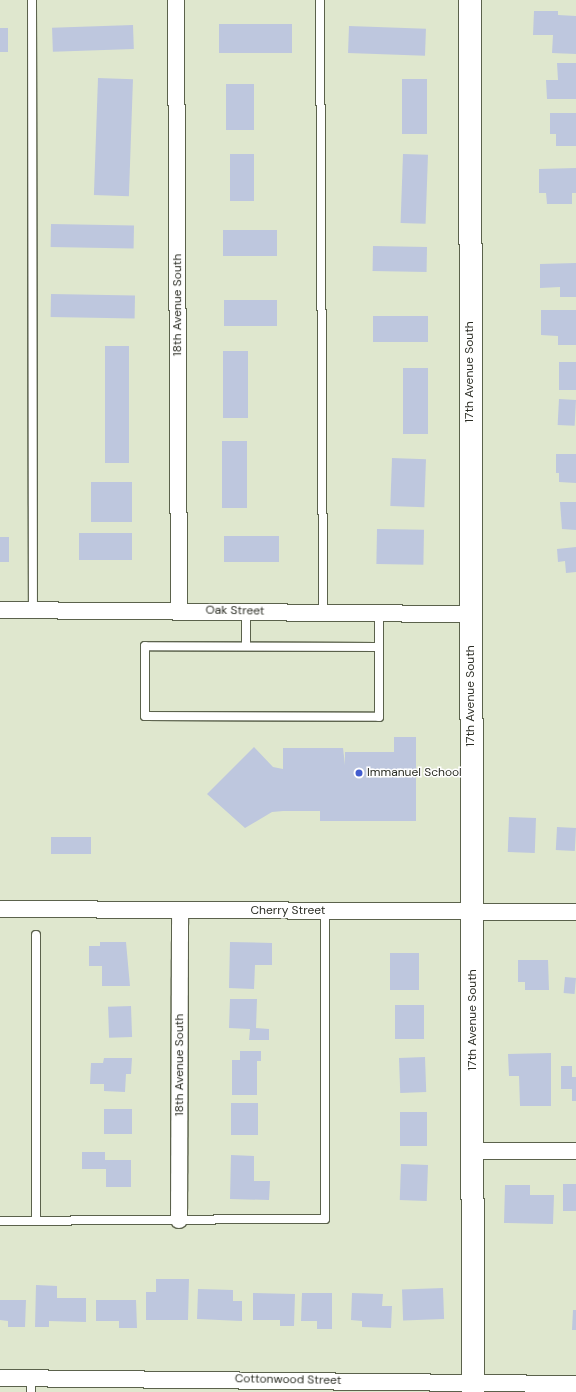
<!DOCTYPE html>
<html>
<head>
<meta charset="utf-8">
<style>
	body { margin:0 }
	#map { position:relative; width:576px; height:1392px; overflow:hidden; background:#dfe7ce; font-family:"DM Sans",sans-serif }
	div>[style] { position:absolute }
	.building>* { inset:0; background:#bec7de; transform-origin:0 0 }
	.roads { filter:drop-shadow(1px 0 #5b624c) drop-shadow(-1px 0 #5b624c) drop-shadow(0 1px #5b624c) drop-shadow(0 -1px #5b624c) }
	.lane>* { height:8px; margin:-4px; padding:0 4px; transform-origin:4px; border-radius:4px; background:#fff }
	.street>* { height:16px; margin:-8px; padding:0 8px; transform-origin:8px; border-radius:8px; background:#fff }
	.secondary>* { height:22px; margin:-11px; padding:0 11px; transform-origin:11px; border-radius:11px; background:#fff }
	.dots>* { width:11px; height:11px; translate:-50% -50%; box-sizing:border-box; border:2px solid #fff; border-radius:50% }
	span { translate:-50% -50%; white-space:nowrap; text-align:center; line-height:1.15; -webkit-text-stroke:3px #fff; paint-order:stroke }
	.street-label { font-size:12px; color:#2b2d24 }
	.poi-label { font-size:12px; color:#2b2d24 }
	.left { translate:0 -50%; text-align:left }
</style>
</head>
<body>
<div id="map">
	<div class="building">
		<div style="clip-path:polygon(534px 11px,558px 11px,558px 15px,576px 16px,576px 54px,552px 53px,553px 35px,533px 35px)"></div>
		<div style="left:219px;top:24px;width:73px;height:29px"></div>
		<div style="left:133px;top:25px;width:24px;height:81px;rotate:88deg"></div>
		<div style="left:349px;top:26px;width:77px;height:27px;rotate:2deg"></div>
		<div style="left:0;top:28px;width:8px;height:24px"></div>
		<div style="clip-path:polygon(557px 63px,576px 63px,576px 99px,547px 99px,546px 80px,558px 80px)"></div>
		<div style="left:98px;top:78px;width:35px;height:117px;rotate:2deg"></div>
		<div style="left:402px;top:79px;width:25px;height:55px"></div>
		<div style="left:226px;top:84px;width:28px;height:46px"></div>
		<div style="clip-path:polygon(550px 113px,576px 113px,576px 146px,556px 146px,556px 134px,550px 134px)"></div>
		<div style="left:230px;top:154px;width:24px;height:47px"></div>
		<div style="left:403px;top:154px;width:25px;height:69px;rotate:2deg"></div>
		<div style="clip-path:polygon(576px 168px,576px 193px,572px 193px,572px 204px,547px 204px,546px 193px,539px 193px,539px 169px)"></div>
		<div style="left:51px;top:224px;width:83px;height:23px;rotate:1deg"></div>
		<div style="left:277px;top:230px;width:26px;height:54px;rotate:90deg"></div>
		<div style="left:373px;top:246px;width:54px;height:25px;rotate:1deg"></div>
		<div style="clip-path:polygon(576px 263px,576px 297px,560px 297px,560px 287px,540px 288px,540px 264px)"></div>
		<div style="left:51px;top:294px;width:84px;height:23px;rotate:1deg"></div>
		<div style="left:224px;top:300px;width:53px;height:26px"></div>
		<div style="clip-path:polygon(541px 310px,576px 310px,576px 345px,558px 345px,558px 336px,541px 335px)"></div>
		<div style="left:373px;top:316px;width:55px;height:26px"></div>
		<div style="left:129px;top:346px;width:117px;height:24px;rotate:90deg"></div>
		<div style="left:223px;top:351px;width:25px;height:67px"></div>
		<div style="left:559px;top:362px;width:17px;height:28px"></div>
		<div style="left:403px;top:368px;width:25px;height:66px"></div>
		<div style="left:559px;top:399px;width:17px;height:26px;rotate:3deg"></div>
		<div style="left:222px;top:441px;width:25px;height:67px"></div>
		<div style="clip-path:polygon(556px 454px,576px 454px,576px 483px,559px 482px,559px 473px,556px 473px)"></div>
		<div style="left:392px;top:458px;width:34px;height:48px;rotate:2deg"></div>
		<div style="left:91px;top:482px;width:41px;height:40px"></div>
		<div style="clip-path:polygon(560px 502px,576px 502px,576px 530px,562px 529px)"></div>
		<div style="left:377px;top:529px;width:47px;height:35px;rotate:1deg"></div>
		<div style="left:132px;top:533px;width:27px;height:53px;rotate:90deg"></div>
		<div style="left:224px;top:536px;width:55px;height:26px"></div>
		<div style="left:0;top:537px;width:9px;height:25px"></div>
		<div style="clip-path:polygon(576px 547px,576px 572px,566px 573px,565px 561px,558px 562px,557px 549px)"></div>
		<div style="clip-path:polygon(394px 737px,416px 737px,416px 821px,320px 821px,320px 811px,283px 811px,272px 812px,245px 828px,207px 794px,254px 747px,273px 767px,283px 769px,283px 748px,343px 748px,345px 765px,345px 752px,394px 752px)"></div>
		<div style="left:509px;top:817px;width:27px;height:35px;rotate:2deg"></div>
		<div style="left:557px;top:827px;width:19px;height:23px;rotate:3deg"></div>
		<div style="left:51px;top:837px;width:40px;height:17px"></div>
		<div style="clip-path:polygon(100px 942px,126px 942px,130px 986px,102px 986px,102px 966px,89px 966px,89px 946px,100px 946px)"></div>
		<div style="clip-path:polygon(230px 942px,272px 943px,272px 965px,255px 965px,254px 989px,229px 988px)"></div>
		<div style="left:390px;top:953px;width:29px;height:37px"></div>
		<div style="clip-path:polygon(518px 960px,548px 960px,549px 990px,525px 990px,525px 982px,518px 982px)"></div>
		<div style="left:565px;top:977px;width:11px;height:16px;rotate:5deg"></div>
		<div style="clip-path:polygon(230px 999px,257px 999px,256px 1028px,269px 1029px,269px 1040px,249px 1040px,250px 1029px,229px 1028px)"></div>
		<div style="left:395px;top:1005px;width:29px;height:34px"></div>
		<div style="left:131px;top:1006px;width:31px;height:23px;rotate:88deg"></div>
		<div style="clip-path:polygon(240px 1051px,261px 1051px,261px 1061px,257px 1061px,257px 1095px,232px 1095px,232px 1060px,240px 1060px)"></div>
		<div style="clip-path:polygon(551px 1053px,551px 1106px,520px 1106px,519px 1076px,509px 1076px,508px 1054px)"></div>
		<div style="left:425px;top:1057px;width:35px;height:26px;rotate:88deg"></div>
		<div style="clip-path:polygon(104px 1058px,132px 1058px,131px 1074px,126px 1074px,125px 1092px,104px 1091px,104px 1084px,90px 1084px,91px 1063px,103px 1063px)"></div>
		<div style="clip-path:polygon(561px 1066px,572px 1066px,572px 1077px,576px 1077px,576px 1101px,572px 1101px,572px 1089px,561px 1089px)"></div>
		<div style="left:231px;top:1103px;width:27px;height:32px"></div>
		<div style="left:104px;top:1109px;width:28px;height:25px"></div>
		<div style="left:400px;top:1112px;width:27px;height:34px"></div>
		<div style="clip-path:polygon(82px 1152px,105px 1152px,105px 1160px,131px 1160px,131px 1187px,106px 1187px,106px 1169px,82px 1169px)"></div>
		<div style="clip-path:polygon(231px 1155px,254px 1156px,254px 1181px,270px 1181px,269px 1200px,230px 1199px)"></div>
		<div style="left:401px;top:1164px;width:27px;height:36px;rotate:2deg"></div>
		<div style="left:563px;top:1184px;width:13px;height:27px"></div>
		<div style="clip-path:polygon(505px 1185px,530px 1185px,530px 1195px,554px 1195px,553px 1224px,504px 1223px)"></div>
		<div style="clip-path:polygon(156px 1279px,189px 1279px,188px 1320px,146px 1320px,146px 1292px,156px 1292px)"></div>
		<div style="clip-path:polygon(36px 1285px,57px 1286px,57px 1298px,86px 1298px,86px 1322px,49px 1321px,49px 1327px,35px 1327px)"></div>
		<div style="left:443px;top:1288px;width:31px;height:41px;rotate:88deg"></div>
		<div style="clip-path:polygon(198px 1289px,233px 1290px,233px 1301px,242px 1301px,242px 1321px,197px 1319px)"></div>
		<div style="clip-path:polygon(253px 1293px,295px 1294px,294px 1326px,280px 1326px,280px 1320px,253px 1320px)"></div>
		<div style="clip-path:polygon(302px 1293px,332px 1293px,332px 1329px,317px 1329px,317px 1321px,301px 1321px)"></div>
		<div style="clip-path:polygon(352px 1293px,383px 1294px,382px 1306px,392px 1306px,391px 1328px,362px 1327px,362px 1321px,351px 1320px)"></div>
		<div style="clip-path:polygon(0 1300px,26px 1300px,25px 1327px,8px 1327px,8px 1321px,0 1320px)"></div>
		<div style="clip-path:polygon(96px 1300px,136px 1300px,137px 1328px,119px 1328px,119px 1321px,96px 1321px)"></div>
		<div style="clip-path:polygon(573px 1310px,576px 1310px,576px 1330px,572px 1330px)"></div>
	</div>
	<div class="roads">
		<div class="lane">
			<div style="left:32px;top:0;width:610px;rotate:89.91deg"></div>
			<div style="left:320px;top:0;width:612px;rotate:89.72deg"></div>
			<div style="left:246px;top:611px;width:35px;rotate:90deg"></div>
			<div style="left:379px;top:647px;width:234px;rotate:-179.8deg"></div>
			<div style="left:145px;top:646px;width:70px;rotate:90deg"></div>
			<div style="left:145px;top:716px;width:234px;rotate:0.2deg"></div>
			<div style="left:379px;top:717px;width:104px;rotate:-90deg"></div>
			<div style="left:36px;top:935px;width:286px;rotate:90deg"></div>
			<div style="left:0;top:1221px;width:325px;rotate:-0.4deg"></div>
			<div style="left:325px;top:1219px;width:308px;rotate:-90deg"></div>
			<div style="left:31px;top:1378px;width:14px;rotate:90deg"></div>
		</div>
		<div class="street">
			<div style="left:176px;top:0;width:611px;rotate:89.72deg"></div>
			<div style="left:0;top:610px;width:471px;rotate:0.5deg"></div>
			<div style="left:0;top:909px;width:576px;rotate:0.3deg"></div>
			<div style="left:473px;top:1151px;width:103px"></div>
			<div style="left:179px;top:1220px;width:309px;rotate:-89.8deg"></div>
			<div style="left:0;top:1378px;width:576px;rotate:0.6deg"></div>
		</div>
		<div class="secondary">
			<div style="left:470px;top:0;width:1392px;rotate:89.88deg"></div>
		</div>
	</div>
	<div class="dots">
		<div style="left:359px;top:773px;background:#425ccf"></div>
	</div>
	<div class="street-label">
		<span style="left:178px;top:305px;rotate:-90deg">18th Avenue South</span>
		<span style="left:470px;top:372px;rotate:-90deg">17th Avenue South</span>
		<span style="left:235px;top:611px;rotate:1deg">Oak Street</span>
		<span style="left:471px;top:696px;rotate:-90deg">17th Avenue South</span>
		<span style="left:288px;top:911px">Cherry Street</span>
		<span style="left:473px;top:1020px;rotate:-90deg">17th Avenue South</span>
		<span style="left:180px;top:1065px;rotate:-90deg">18th Avenue South</span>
		<span style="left:288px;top:1380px;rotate:1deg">Cottonwood Street</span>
	</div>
	<div class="poi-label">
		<span class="left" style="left:367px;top:773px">Immanuel School</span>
	</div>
</div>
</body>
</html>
